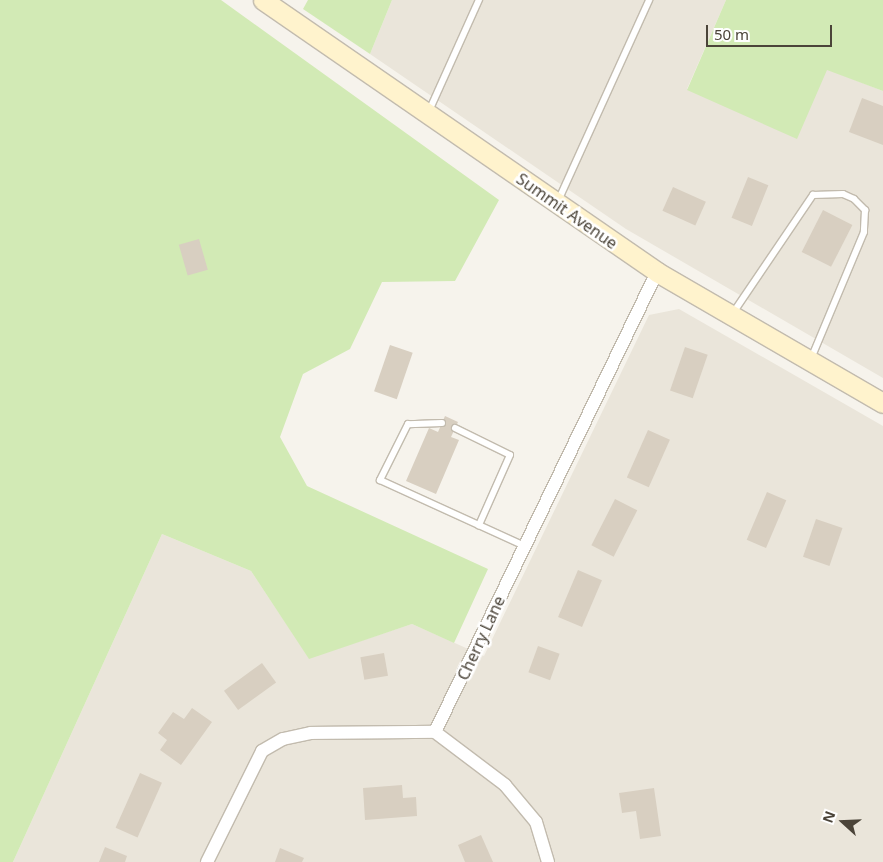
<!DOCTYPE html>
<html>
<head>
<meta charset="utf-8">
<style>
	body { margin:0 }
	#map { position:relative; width:883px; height:862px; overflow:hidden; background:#f6f3ec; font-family:"Noto Sans",sans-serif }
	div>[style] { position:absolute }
	.residential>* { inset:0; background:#eae5da }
	.green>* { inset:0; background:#d2eab5 }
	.building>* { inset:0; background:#d8cfc1; transform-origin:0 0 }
	.roads { filter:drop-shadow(1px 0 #c2bbae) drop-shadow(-1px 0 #c2bbae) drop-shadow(0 1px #c2bbae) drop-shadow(0 -1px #c2bbae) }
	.service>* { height:6px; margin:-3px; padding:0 3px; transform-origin:3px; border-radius:3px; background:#fff }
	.minor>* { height:12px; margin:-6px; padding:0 6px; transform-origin:6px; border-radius:6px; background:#fff }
	.secondary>* { height:19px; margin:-9.5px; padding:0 9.5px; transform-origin:9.5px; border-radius:9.5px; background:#fff3cd }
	span { translate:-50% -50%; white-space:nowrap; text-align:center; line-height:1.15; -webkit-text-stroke:5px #fff; paint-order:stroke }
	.street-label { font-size:16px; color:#4b4439 }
	.north { position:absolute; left:818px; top:797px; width:50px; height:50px; -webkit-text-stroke:4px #fff; paint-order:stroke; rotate:290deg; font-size:14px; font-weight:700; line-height:20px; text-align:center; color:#4b4439 }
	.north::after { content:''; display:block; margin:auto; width:18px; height:22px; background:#4b4439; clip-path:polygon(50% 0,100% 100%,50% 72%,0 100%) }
	.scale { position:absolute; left:706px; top:25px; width:126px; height:22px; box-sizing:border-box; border:2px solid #4b4439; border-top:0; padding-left:6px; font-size:15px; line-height:18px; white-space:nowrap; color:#4b4439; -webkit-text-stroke:4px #fff; paint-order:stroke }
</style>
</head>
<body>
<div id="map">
	<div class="residential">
		<div style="clip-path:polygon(392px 0,726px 0,687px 89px,827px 69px,883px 91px,883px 378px,626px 229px,370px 54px)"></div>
		<div style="clip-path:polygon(679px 309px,883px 426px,883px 862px,13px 862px,162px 534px,251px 571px,309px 658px,412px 624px,484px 656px,649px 315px)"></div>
	</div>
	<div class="green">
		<div style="clip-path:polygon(0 0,221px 0,499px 200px,455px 281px,382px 282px,350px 349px,303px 374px,280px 437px,307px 486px,488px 569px,454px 643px,412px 624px,309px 659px,251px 571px,162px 534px,13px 862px,0 862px)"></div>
		<div style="clip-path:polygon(308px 0,392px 0,370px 54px,303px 9px)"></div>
		<div style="clip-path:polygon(726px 0,883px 0,883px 91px,827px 70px,797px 139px,687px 90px)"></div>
	</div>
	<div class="building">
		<div style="clip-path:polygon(862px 98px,883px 106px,883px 145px,849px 132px)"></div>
		<div style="left:748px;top:177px;width:22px;height:44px;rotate:22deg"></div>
		<div style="left:673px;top:187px;width:36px;height:26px;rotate:24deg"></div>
		<div style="left:823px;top:210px;width:33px;height:47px;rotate:27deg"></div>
		<div style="left:199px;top:239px;width:32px;height:21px;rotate:74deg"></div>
		<div style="left:390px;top:345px;width:24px;height:49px;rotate:19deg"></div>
		<div style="left:685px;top:347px;width:24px;height:46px;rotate:19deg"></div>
		<div style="clip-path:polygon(445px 416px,458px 422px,451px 437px,459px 440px,436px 494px,406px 481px,429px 428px,438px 432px)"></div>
		<div style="left:648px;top:430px;width:24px;height:52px;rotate:24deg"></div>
		<div style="left:767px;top:492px;width:21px;height:52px;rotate:23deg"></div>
		<div style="left:615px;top:499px;width:25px;height:52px;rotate:27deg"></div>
		<div style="left:816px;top:519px;width:28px;height:40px;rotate:19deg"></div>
		<div style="left:578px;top:570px;width:26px;height:51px;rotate:23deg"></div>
		<div style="left:538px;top:646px;width:23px;height:28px;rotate:20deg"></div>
		<div style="left:384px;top:653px;width:23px;height:24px;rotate:80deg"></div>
		<div style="left:262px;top:663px;width:24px;height:47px;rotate:54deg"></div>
		<div style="clip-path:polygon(192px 708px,212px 722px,181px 765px,160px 750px,167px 740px,158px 733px,173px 712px,184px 719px)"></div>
		<div style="left:140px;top:773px;width:24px;height:60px;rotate:24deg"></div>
		<div style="clip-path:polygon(402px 785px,403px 798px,416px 797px,417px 816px,365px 820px,363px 788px)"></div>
		<div style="clip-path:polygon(654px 788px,661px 836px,640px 839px,636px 811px,622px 813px,619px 793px)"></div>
		<div style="clip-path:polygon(481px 835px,493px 862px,465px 862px,458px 845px)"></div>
		<div style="clip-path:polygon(105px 847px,127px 856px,125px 862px,99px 862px)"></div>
		<div style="clip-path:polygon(280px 848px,304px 858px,302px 862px,275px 862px)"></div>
	</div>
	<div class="roads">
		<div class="service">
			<div style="left:429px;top:111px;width:122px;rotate:-65.8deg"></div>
			<div style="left:558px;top:201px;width:221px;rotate:-65.6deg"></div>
			<div style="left:733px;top:313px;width:143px;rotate:-55.9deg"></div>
			<div style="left:813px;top:195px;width:30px;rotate:-2deg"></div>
			<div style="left:843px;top:194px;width:12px;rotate:24deg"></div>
			<div style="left:854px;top:199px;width:16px;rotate:45deg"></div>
			<div style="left:865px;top:210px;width:22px;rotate:93deg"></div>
			<div style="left:864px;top:232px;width:138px;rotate:112.7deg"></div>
			<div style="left:442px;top:423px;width:34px;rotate:178deg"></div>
			<div style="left:408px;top:424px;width:63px;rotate:116.6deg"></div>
			<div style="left:380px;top:480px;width:159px;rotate:24.5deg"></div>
			<div style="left:455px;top:428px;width:61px;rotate:26.1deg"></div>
			<div style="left:510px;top:455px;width:77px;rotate:113.9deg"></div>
		</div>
		<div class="minor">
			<div style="left:435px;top:732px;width:88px;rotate:37.1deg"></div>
			<div style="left:505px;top:785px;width:48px;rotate:50deg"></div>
			<div style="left:536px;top:822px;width:42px;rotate:73.3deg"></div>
			<div style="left:207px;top:862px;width:124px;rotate:-63.6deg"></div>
			<div style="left:262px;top:751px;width:24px;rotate:-30deg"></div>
			<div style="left:283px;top:739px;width:29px;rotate:-12deg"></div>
			<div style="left:311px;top:733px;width:124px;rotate:-0.5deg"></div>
			<div style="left:435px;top:732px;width:511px;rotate:-64.24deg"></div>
		</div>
		<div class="secondary">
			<div style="left:263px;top:0;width:479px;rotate:34.6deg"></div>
			<div style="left:657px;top:272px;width:261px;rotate:30.1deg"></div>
		</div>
	</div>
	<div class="street-label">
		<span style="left:567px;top:211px;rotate:35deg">Summit Avenue</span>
		<span style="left:481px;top:638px;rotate:-65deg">Cherry Lane</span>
	</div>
	<div class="north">N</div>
	<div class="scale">50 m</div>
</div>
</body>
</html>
